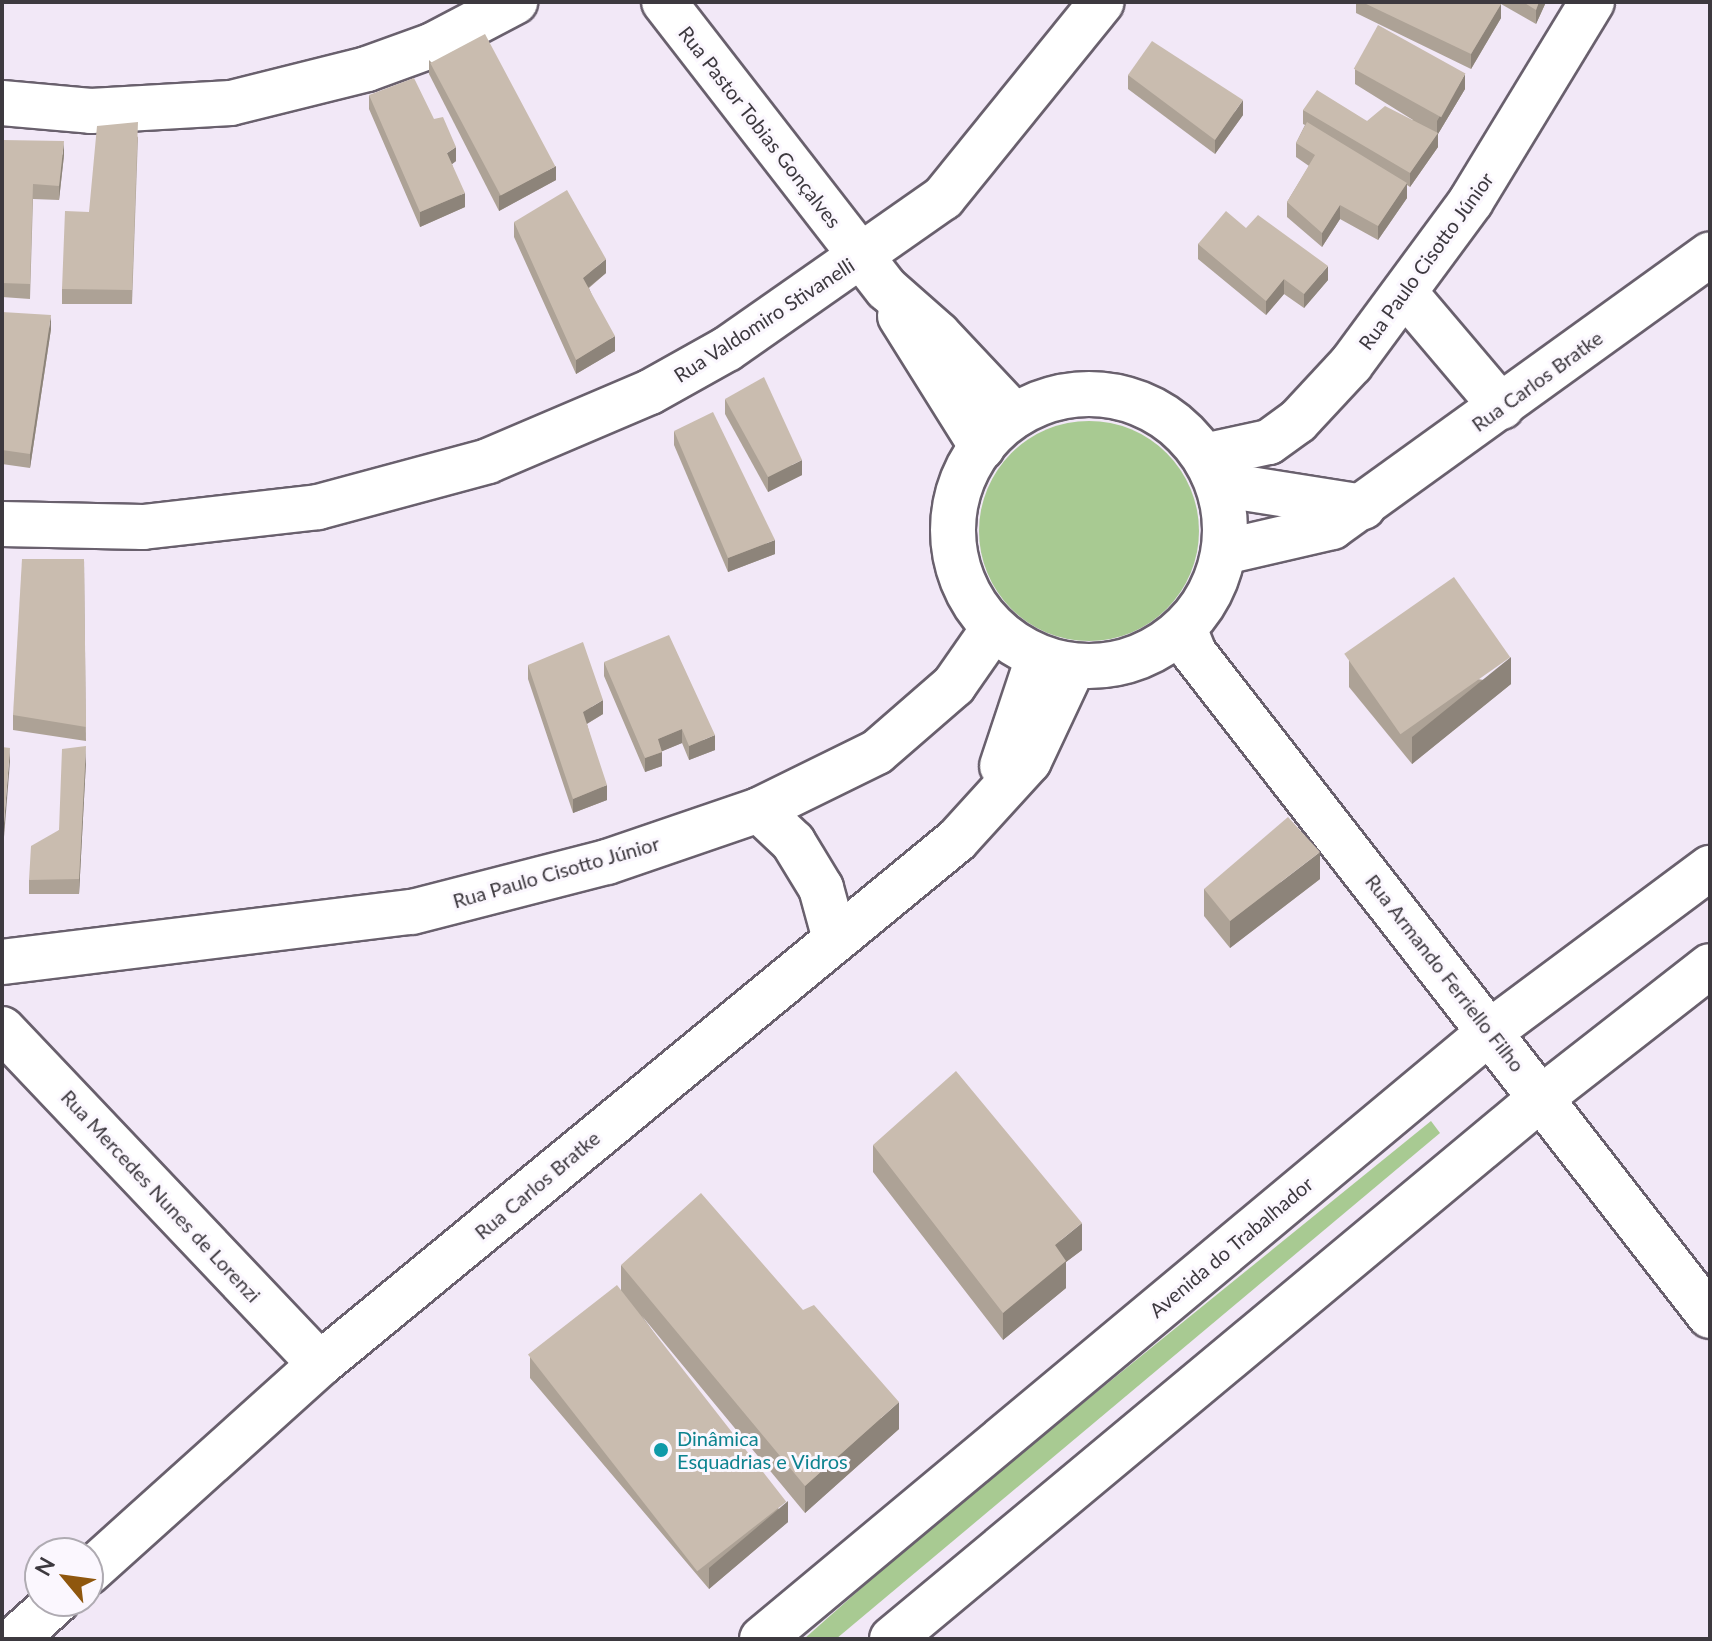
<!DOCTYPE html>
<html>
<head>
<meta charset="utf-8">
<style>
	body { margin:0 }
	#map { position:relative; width:1712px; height:1641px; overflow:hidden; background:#f2e8f7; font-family:Lato,sans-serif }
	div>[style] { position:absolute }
	.green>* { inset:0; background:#a8ca92 }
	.round { border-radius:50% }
	.roads { filter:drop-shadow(2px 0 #69606d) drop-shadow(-2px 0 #69606d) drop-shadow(0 2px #69606d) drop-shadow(0 -2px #69606d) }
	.minor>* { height:44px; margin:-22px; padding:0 22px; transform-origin:22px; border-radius:22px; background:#fff }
	.minor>.ring { margin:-22px; padding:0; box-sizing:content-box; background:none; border:44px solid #fff; border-radius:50% }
	.wall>* { inset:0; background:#ada296 }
	.shaded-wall>* { inset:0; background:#8d847a }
	.building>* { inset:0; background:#c9bcaf; transform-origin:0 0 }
	.dots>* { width:22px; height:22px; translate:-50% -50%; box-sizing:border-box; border:4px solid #fbf7fe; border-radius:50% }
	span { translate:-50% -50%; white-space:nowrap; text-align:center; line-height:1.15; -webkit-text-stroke:6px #fbf7fe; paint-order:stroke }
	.street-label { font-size:20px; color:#3d393f }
	.culture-label { font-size:20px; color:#0d838f }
	.left { translate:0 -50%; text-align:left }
	.frame { position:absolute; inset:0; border:4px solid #3d393f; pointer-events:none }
	.north { position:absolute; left:24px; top:1537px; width:80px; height:80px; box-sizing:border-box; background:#fbf7fe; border:2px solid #afabb2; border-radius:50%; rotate:299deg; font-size:22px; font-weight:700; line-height:32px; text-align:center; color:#3d393f }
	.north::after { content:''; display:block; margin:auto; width:28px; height:36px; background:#8f570e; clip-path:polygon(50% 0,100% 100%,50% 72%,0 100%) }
</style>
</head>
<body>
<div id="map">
	<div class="green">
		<div class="round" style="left:979px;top:421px;width:220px;height:220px"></div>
		<div style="clip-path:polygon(1431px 1121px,1440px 1133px,836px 1639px,804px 1639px,929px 1528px)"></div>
	</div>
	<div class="roads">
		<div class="minor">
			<div style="left:664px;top:2px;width:363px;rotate:52.2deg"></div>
			<div style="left:887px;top:289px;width:68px;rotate:41.4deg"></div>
			<div style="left:938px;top:334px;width:112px;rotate:46.8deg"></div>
			<div style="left:2px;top:103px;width:89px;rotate:5.1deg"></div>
			<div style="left:91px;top:111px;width:140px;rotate:-3.3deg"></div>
			<div style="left:231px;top:103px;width:140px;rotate:-14deg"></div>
			<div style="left:367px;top:69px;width:70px;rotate:-20deg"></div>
			<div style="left:433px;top:45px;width:93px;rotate:-27.7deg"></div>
			<div style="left:1406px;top:294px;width:148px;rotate:49.7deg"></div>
			<div style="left:900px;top:316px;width:155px;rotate:58deg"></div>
			<div class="ring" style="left:953px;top:394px;width:228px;height:228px"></div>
			<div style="left:1204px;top:456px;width:66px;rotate:-12.2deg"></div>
			<div style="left:1269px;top:442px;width:36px;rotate:-36deg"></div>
			<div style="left:1298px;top:421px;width:78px;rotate:-47.1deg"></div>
			<div style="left:1351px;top:364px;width:202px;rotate:-53.6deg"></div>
			<div style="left:1471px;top:201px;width:233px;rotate:-58.7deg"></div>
			<div style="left:1218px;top:484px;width:147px;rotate:9deg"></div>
			<div style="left:2px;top:524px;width:141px;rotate:1.2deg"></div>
			<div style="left:143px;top:527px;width:176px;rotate:-6.5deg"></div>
			<div style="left:318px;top:507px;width:176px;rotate:-15.1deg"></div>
			<div style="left:488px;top:461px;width:176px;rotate:-23.1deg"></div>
			<div style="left:650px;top:392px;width:88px;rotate:-29.2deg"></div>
			<div style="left:727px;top:349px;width:264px;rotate:-35deg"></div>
			<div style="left:943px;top:198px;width:252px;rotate:-51deg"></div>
			<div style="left:1224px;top:552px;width:111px;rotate:-13deg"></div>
			<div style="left:1332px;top:527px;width:466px;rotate:-35.8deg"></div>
			<div style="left:1184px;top:628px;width:27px;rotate:68deg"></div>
			<div style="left:1194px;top:653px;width:840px;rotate:52.11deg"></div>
			<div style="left:1002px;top:766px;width:114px;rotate:-71.6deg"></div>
			<div style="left:759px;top:810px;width:47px;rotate:43.3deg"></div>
			<div style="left:793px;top:842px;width:54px;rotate:58.7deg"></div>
			<div style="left:821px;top:888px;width:53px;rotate:74.6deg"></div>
			<div style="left:2px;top:962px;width:413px;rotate:-7deg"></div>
			<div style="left:412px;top:912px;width:201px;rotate:-14.4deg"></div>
			<div style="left:607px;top:862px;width:161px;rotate:-18.9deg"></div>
			<div style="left:759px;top:810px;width:131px;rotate:-26.2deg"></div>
			<div style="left:877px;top:752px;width:102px;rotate:-41deg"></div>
			<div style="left:954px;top:685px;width:68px;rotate:-55.1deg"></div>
			<div style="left:2px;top:1029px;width:462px;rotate:46.5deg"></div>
			<div style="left:88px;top:1573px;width:312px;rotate:-42deg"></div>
			<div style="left:320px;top:1364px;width:825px;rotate:-39.44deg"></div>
			<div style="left:957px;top:840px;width:107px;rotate:-47.7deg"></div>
			<div style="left:1029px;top:761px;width:104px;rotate:-64.9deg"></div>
			<div style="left:15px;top:1639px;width:57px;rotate:-42.1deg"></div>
			<div style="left:762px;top:1639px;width:949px;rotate:-39.83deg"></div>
			<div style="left:1491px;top:1031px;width:273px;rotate:-36.7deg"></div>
			<div style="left:892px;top:1639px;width:845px;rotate:-39.81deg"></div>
			<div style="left:1541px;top:1098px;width:214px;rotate:-38deg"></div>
		</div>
	</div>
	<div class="wall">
		<div style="clip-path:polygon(1356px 2px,1546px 2px,1536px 24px,1501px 4px,1501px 18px,1471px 69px,1356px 13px)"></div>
		<div style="clip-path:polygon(429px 60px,556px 180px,499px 211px,429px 74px)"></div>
		<div style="clip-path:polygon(1355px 69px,1465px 89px,1438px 134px,1438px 147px,1410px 187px,1407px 185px,1407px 198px,1378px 240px,1340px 219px,1322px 247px,1287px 217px,1287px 202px,1309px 166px,1296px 157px,1296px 143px,1305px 125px,1303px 124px,1303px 110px,1367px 121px,1413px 120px,1355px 84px)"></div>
		<div style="clip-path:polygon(1128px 75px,1243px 115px,1215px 154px,1128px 89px)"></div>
		<div style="clip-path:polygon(369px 95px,456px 161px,452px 164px,465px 207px,420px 227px,369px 109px)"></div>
		<div style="clip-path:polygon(138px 136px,132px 304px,62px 304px,62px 289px,89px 212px)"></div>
		<div style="clip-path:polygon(2px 140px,64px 155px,59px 200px,33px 199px,30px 299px,2px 297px)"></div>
		<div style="clip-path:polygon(514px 222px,606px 273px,589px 288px,615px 351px,576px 374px,514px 237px)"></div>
		<div style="clip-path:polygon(1246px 228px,1328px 280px,1304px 308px,1284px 294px,1266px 315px,1198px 259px,1198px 244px)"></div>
		<div style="clip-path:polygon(2px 312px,51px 329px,30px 468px,2px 464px)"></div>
		<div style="clip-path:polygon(725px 399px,802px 475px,768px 492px,725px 414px)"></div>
		<div style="clip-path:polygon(674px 431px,775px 554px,728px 572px,674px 445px)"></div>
		<div style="clip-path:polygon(84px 559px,86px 741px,13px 730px,13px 715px)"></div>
		<div style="clip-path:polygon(1349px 660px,1511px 684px,1412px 764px,1349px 687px)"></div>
		<div style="clip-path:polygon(604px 662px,715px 750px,689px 760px,682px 743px,662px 751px,662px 766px,645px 772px,604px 676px)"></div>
		<div style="clip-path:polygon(528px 665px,603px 714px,587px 724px,607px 800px,573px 813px,528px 679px)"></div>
		<div style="clip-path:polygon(86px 761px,79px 894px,29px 894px,29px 880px,59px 830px)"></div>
		<div style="clip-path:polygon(1320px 879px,1230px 948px,1204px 916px,1204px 889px)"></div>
		<div style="clip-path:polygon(873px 1145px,1082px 1250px,1066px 1262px,1066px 1288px,1003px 1340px,873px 1172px)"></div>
		<div style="clip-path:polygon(621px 1265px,899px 1429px,805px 1513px,642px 1316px,788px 1522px,709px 1589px,530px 1378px,530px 1357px,621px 1291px)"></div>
	</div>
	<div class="shaded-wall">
		<div style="clip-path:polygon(1539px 2px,1546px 2px,1536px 24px,1536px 10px)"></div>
		<div style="clip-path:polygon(1501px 4px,1501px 18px,1471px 69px,1471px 54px)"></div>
		<div style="clip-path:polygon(1465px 74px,1465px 89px,1438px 134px,1438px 147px,1410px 187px,1410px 173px,1437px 134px,1437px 121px)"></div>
		<div style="clip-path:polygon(1243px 100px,1243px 115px,1215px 154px,1215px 140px)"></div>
		<div style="clip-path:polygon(64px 141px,64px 155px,59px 200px,59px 186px)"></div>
		<div style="clip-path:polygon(456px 147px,456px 161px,447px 168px,447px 153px)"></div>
		<div style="clip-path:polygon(556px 166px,556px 180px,499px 211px,499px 196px)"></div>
		<div style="clip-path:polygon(1407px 183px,1407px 198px,1378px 240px,1378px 226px)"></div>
		<div style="clip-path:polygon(465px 193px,465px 207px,420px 227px,420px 212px)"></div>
		<div style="clip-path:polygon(1340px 205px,1340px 219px,1322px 247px,1322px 233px)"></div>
		<div style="clip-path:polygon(606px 259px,606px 273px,583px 292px,583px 278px)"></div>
		<div style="clip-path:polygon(1328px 266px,1328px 280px,1304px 308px,1304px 294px)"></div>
		<div style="clip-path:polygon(1284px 279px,1284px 294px,1266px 315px,1266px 301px)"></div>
		<div style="clip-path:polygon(51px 315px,51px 329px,30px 468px,30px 454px)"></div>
		<div style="clip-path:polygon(615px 336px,615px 351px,576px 374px,576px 360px)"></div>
		<div style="clip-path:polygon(802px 460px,802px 475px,768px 492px,768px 477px)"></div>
		<div style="clip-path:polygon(775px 540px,775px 554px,728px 572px,728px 558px)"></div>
		<div style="clip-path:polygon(1511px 657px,1511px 684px,1412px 764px,1412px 737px)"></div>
		<div style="clip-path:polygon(603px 700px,603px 714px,583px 726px,583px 712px)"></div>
		<div style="clip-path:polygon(682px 729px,682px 743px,658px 753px,658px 739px)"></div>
		<div style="clip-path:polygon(715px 735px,715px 750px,689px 760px,689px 746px)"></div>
		<div style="clip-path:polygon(86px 746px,86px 761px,79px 894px,79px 879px)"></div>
		<div style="clip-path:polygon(10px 748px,10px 762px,2px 862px,2px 848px)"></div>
		<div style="clip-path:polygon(662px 752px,662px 766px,645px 772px,645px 758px)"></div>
		<div style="clip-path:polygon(607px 785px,607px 800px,573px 813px,573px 799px)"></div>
		<div style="clip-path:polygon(1320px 852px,1320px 879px,1230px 948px,1230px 921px)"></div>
		<div style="clip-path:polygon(1082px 1223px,1082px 1250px,1066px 1262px,1066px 1288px,1003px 1340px,1003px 1313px,1055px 1245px)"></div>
		<div style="clip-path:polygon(899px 1402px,899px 1429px,805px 1513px,805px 1486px)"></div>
		<div style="clip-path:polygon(788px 1501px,788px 1522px,709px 1589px,709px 1568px)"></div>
	</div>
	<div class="building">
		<div style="clip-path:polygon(1362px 2px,1497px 2px,1501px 4px,1471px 54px)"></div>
		<div style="clip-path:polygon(1523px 2px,1539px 2px,1536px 10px)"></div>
		<div style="left:1378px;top:25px;width:100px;height:50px;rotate:29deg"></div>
		<div style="left:485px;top:34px;width:150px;height:62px;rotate:62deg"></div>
		<div style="clip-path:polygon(1152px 41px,1243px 100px,1215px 140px,1128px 75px)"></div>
		<div style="clip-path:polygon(414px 78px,434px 119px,443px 117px,456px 147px,447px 153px,465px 193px,420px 212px,369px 95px)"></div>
		<div style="clip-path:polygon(1317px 90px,1367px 121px,1385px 106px,1438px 133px,1410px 173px,1303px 110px)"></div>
		<div style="clip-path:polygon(138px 122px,132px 290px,62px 289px,65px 211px,89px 212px,97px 126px)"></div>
		<div style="clip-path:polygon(1307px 122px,1407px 183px,1378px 226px,1340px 205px,1322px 233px,1287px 202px,1315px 155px,1296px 143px)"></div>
		<div style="clip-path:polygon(2px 140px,64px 141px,59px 186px,33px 184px,30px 284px,2px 283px)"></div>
		<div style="clip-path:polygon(567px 190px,606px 259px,583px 278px,615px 336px,576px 360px,514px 222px)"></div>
		<div style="clip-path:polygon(1226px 211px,1246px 228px,1258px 215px,1328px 266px,1304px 294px,1284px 279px,1266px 301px,1198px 244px)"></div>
		<div style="clip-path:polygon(2px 312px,51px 315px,30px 454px,2px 450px)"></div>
		<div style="clip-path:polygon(764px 377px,802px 460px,768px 477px,725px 399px)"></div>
		<div style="clip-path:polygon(713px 412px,775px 540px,728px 558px,674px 431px)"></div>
		<div style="clip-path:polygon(22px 559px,84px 559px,86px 727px,13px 715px)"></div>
		<div style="left:1454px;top:577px;width:98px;height:134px;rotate:55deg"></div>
		<div style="clip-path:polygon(669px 635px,715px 735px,689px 746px,682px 729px,658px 739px,662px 752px,645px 758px,604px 662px)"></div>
		<div style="clip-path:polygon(583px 642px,603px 700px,583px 712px,607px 785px,573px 799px,528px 665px)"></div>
		<div style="clip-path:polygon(86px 746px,79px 879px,29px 880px,31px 846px,59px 830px,62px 749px)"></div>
		<div style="clip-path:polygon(2px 747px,10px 748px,2px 848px)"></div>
		<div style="clip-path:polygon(1288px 817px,1320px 852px,1230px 921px,1204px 889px)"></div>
		<div style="clip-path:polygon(956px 1071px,1082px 1223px,1055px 1245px,1066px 1261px,1003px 1313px,873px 1145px)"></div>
		<div style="clip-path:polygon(701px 1193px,803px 1310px,814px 1305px,899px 1402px,805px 1486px,621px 1265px)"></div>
		<div style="left:617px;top:1285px;width:275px;height:113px;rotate:52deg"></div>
	</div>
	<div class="dots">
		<div style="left:661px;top:1450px;background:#0f9aa8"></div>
	</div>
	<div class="street-label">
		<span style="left:760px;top:127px;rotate:52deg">Rua Pastor Tobias Gonçalves</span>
		<span style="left:1426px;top:261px;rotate:-54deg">Rua Paulo Cisotto Júnior</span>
		<span style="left:764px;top:320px;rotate:-33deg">Rua Valdomiro Stivanelli</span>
		<span style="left:1537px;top:381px;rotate:-36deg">Rua Carlos Bratke</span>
		<span style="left:556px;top:872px;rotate:-16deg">Rua Paulo Cisotto Júnior</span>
		<span style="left:1445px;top:973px;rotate:52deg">Rua Armando Ferriello Filho</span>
		<span style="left:537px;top:1185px;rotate:-40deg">Rua Carlos Bratke</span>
		<span style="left:161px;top:1196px;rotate:47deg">Rua Mercedes Nunes de Lorenzi</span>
		<span style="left:1231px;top:1247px;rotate:-40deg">Avenida do Trabalhador</span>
	</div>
	<div class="culture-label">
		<span class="left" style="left:677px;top:1450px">Dinâmica<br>Esquadrias e Vidros</span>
	</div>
	<div class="frame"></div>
	<div class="north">N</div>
</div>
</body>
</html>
